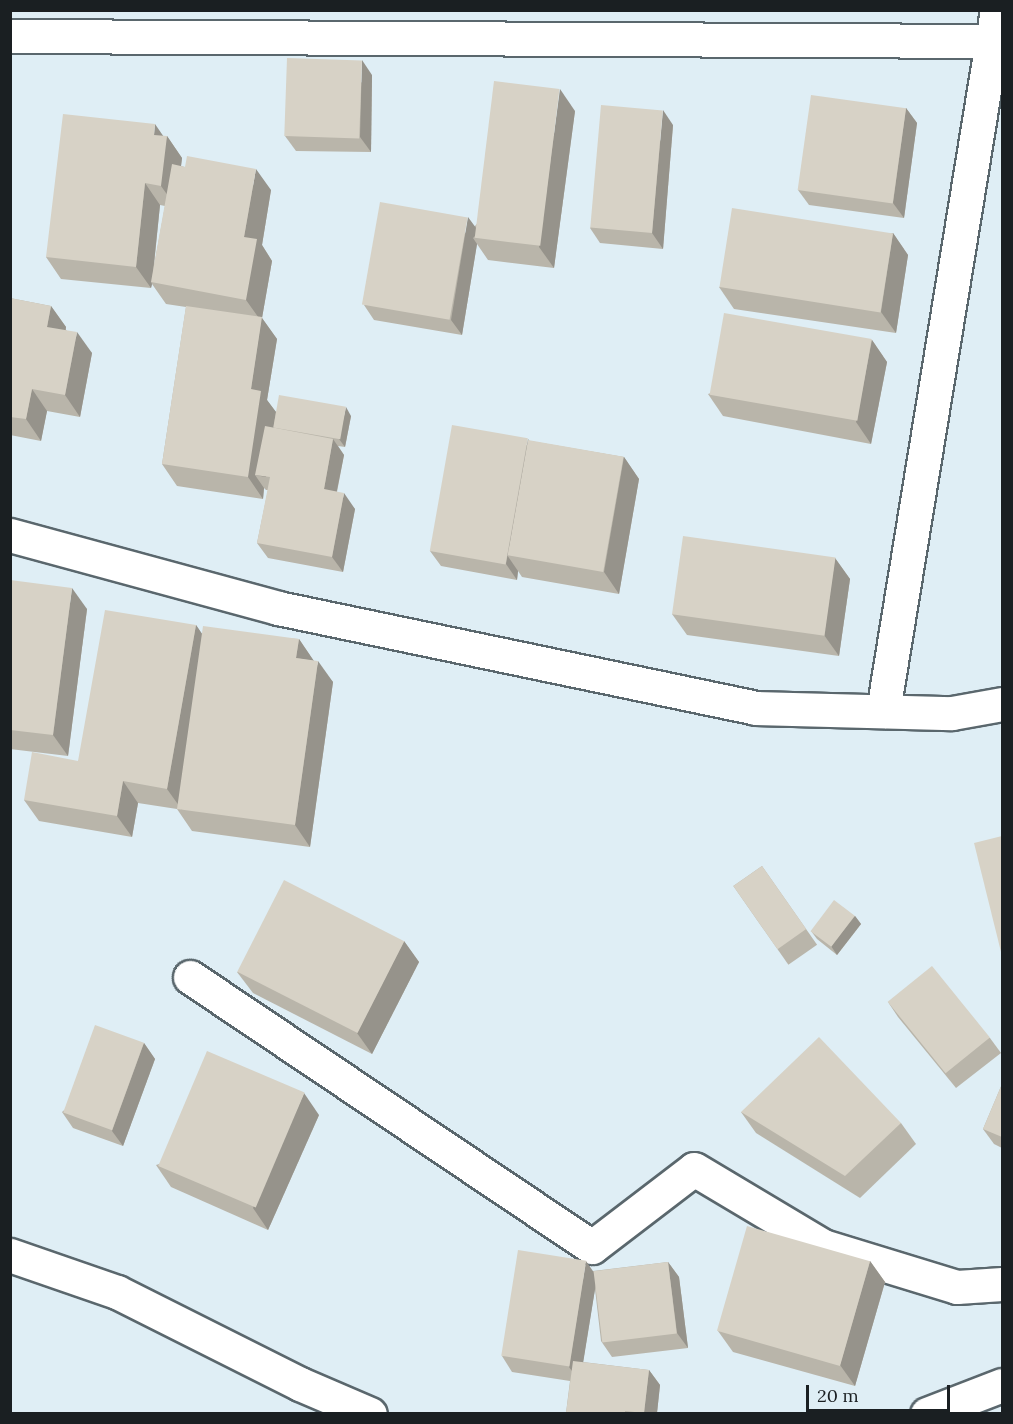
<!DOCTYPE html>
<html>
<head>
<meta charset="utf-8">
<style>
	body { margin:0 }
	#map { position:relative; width:1013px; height:1424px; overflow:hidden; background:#dfeef5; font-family:Lora,serif }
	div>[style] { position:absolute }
	.roads { filter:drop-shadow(2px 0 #5a676d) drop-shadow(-2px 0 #5a676d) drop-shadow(0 2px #5a676d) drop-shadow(0 -2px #5a676d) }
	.minor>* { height:33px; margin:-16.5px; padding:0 16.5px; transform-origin:16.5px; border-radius:16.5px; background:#fff }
	.wall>* { inset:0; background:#b9b5aa; transform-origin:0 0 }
	.shaded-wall>* { inset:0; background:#96938b }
	.building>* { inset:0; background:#d7d2c6; transform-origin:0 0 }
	span { translate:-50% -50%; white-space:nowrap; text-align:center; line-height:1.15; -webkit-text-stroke:4.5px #dfeef5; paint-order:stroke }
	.frame { position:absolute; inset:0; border:12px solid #1a1f22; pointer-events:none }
	.scale { position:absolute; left:806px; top:1385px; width:144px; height:27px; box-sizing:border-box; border:3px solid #1a1f22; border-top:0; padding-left:8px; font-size:18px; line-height:21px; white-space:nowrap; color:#1a1f22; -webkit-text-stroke:4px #dfeef5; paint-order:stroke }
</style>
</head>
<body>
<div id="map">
	<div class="roads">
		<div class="minor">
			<div style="left:10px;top:36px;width:984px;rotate:0.29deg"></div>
			<div style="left:10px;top:535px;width:278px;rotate:15.2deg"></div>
			<div style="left:278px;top:608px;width:487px;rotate:11.8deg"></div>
			<div style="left:755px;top:708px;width:197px;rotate:1.5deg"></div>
			<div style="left:952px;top:713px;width:51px;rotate:-10.2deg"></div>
			<div style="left:883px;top:711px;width:710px;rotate:-80.76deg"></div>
			<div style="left:190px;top:977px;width:484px;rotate:33.9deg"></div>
			<div style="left:592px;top:1247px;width:128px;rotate:-37.4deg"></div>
			<div style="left:694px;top:1169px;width:150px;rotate:30.8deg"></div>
			<div style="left:823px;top:1246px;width:140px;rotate:17deg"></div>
			<div style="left:957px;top:1287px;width:45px;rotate:-3.8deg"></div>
			<div style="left:10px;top:1255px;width:113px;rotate:19.1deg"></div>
			<div style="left:117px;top:1292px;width:205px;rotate:26.7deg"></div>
			<div style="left:300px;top:1384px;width:76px;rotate:23.2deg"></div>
			<div style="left:927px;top:1414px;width:80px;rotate:-21.1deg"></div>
		</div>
	</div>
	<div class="wall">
		<div style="clip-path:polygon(102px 10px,154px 10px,103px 12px)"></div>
		<div style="clip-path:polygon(372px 75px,371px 152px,296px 151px,285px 136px)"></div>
		<div style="clip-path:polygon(906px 108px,917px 123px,904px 218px,809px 205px,798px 190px)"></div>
		<div style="clip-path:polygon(575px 111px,554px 268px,488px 260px,477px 244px,462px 335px,374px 320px,364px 305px,475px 226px)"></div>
		<div style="clip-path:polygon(673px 125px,663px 249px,600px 243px,590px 228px)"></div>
		<div style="clip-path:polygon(evenodd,163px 136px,167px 136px,182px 158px,181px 166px,271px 190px,262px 245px,272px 261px,262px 318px,277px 339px,267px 400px,276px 412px,351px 416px,345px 447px,338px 446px,344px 455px,337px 492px,355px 509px,343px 572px,268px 558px,257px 543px,268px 490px,266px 490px,264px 488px,263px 499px,177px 486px,162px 464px,186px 307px,166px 304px,152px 284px,151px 288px,61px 279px,46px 257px,163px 136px,160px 205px,165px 206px,154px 266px,160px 205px)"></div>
		<div style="clip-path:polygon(893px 233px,908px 255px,896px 333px,734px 309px,719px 287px)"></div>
		<div style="clip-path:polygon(10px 298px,51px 306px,66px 327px,66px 330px,92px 353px,80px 417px,47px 411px,41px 441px,10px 435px)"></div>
		<div style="clip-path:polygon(872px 340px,887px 362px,871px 444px,723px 416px,708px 394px)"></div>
		<div style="clip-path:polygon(530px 441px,624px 457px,639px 479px,619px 594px,522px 577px,518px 571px,517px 580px,441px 566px,430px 551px)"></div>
		<div style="clip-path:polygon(835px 558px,850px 579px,839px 656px,687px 635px,672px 614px)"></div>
		<div style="clip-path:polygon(10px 580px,87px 609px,68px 756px,10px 749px)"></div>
		<div style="clip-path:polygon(196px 625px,202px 634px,299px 639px,313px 660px,333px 682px,310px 847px,192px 831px,177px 809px,138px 803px,132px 837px,39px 821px,24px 800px,78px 761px)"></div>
		<div style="left:762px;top:866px;width:96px;height:35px;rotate:55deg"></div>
		<div style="clip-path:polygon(855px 916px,861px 924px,837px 955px,817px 939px,811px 931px)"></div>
		<div style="clip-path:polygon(404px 941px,419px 962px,372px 1054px,253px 993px,237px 972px)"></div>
		<div style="clip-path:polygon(888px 1002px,990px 1038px,1001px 1053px,956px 1088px,898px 1017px)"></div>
		<div style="clip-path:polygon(144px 1043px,155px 1059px,123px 1146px,73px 1128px,62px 1112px)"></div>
		<div style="clip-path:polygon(1002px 1084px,1002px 1148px,994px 1144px,983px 1129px)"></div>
		<div style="clip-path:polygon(741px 1112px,901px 1123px,916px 1144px,860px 1198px,756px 1133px)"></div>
		<div style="clip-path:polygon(319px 1115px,268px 1230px,171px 1187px,156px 1165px)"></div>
		<div style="clip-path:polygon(870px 1261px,885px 1282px,855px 1386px,733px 1352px,718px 1331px)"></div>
		<div style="clip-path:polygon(668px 1262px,679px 1277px,688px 1348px,612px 1357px,601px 1341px,595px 1289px,583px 1362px,649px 1370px,660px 1385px,657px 1413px,566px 1413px,570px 1381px,512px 1372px,502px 1356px,593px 1271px)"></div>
	</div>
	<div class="shaded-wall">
		<div style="clip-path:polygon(362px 60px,372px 75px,371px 152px,360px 137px)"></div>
		<div style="clip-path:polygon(560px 89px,575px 111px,554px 268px,539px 247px)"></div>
		<div style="clip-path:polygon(906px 108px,917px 123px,904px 218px,893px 203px)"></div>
		<div style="clip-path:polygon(663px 110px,673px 125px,663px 249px,652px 233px)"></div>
		<div style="clip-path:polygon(155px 124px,166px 140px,167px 136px,182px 158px,176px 207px,161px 186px,154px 135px)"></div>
		<div style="clip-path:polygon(256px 169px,271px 190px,262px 245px,272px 261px,262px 318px,277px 339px,267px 400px,276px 412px,266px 477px,255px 475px,264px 488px,263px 499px,248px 477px,251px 389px,261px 321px,246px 300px,244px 237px)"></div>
		<div style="clip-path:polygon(145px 183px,160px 205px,152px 282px,151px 282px,152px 284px,151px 288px,136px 267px)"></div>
		<div style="clip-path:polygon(468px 217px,479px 232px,473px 238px,477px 244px,462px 335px,451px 320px)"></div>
		<div style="clip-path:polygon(893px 233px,908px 255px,896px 333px,881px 312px)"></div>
		<div style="clip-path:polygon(51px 306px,66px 327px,62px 348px,47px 327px)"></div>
		<div style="clip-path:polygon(77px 332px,92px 353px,80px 417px,65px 395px)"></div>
		<div style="clip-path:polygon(872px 340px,887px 362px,871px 444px,856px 422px)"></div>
		<div style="clip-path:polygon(32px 389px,47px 411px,41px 441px,26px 419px)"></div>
		<div style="clip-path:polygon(346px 407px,351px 416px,345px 447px,339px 439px)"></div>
		<div style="clip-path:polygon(333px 439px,344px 455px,334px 505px,324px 489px)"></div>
		<div style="clip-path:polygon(528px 439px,539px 454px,507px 555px,518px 571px,517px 580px,506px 564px)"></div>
		<div style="clip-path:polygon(624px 457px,639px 479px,619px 594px,604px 572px)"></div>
		<div style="clip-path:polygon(344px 493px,355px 509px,343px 572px,332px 557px)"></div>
		<div style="clip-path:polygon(835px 558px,850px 579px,839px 656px,824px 635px)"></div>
		<div style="clip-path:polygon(72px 588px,87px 609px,68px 756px,53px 735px)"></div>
		<div style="clip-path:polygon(196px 625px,211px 647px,182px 810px,167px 789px)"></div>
		<div style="clip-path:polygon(299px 639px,314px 661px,296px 658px)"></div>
		<div style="clip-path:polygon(318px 661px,333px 682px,310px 847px,295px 825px)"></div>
		<div style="clip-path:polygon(123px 781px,138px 803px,132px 837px,117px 816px)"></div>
		<div style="clip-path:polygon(855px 916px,861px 924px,837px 955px,831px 946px)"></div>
		<div style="clip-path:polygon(404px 941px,419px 962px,372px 1054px,357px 1033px)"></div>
		<div style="clip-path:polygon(144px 1043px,155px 1059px,123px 1146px,112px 1131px)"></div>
		<div style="clip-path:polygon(304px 1093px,319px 1115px,268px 1230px,253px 1208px)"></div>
		<div style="clip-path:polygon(586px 1261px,597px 1277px,580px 1382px,569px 1367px)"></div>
		<div style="clip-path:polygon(870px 1261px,885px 1282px,855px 1386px,840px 1365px)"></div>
		<div style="clip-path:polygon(668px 1262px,679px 1277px,688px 1348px,677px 1333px)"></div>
		<div style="clip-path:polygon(649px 1370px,660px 1385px,657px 1413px,644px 1413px)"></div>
	</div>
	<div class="building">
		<div style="left:287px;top:58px;width:75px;height:78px;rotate:2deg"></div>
		<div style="left:494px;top:81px;width:66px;height:158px;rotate:7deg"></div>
		<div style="left:811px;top:95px;width:96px;height:96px;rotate:8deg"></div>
		<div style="left:601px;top:105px;width:62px;height:123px;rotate:5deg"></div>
		<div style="clip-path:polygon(63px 114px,155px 124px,154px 135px,167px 136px,161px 186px,145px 183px,136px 267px,46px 257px)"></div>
		<div style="clip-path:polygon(187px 156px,256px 169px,244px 237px,257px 239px,246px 300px,151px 282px,172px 164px,185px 167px)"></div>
		<div style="left:380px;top:202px;width:89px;height:104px;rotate:10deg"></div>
		<div style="left:732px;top:208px;width:163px;height:80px;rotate:9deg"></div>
		<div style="clip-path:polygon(10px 298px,51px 306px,47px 327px,77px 332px,65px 395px,32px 389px,26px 419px,10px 417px)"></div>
		<div style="clip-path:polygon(186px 306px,262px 317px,251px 389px,261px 391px,248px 477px,162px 464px)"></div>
		<div style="left:724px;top:313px;width:150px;height:83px;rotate:10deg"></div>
		<div style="left:279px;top:395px;width:68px;height:33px;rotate:10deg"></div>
		<div style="left:452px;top:425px;width:77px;height:128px;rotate:10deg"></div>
		<div style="clip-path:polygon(265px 426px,333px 439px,324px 489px,344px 493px,332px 557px,257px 543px,270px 477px,255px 475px)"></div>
		<div style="left:528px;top:440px;width:97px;height:117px;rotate:10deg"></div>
		<div style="left:683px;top:536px;width:154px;height:79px;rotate:8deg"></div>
		<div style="clip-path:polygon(10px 580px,72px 588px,53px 735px,10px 730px)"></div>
		<div style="clip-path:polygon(105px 610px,196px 625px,167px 789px,123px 781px,117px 816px,24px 800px,32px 752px,78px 761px)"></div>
		<div style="clip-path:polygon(203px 626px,299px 639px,296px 658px,318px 661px,295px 825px,177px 809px)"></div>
		<div style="clip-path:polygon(1002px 836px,1002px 956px,974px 843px)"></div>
		<div style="left:762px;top:866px;width:77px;height:35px;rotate:55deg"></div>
		<div style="left:284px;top:880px;width:135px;height:103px;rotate:27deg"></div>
		<div style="left:834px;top:900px;width:26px;height:39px;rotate:37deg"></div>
		<div style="left:932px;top:966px;width:92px;height:57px;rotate:51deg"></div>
		<div style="left:95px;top:1025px;width:52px;height:93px;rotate:20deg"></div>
		<div style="clip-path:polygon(819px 1037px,901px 1123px,845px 1176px,741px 1112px)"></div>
		<div style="left:207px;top:1051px;width:106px;height:125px;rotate:23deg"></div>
		<div style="clip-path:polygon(1002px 1084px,1002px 1137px,983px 1129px)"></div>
		<div style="left:747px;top:1226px;width:128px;height:109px;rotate:16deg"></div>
		<div style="left:518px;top:1250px;width:69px;height:107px;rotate:9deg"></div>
		<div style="left:668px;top:1262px;width:72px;height:75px;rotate:83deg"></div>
		<div style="clip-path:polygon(573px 1361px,649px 1370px,644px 1413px,625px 1411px,625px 1413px,566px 1413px)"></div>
	</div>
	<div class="frame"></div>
	<div class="scale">20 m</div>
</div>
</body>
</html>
